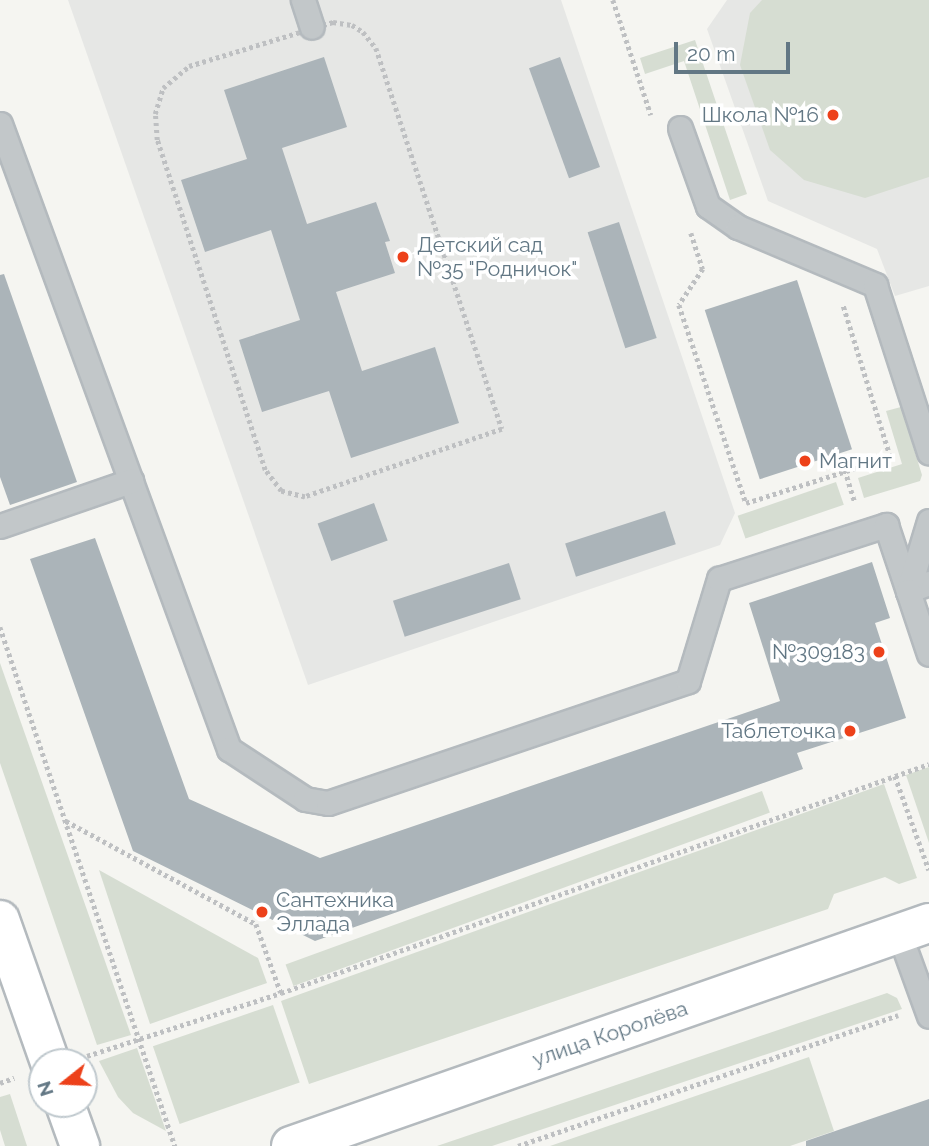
<!DOCTYPE html>
<html>
<head>
<meta charset="utf-8">
<style>
	body { margin:0 }
	#map { position:relative; width:929px; height:1146px; overflow:hidden; background:#f5f5f1; font-family:Raleway,sans-serif }
	div>[style] { position:absolute }
	.built>* { inset:0; background:#e6e7e5 }
	.green>* { inset:0; background:#d6ddd2; transform-origin:0 0 }
	.building>* { inset:0; background:#abb4b9; transform-origin:0 0 }
	.path>* { height:4.5px; margin-top:-2.25px; transform-origin:0; background:repeating-linear-gradient(90deg,#bec0c2 0 3.5px,transparent 0 7px) }
	.roads { filter:drop-shadow(2px 0 #b4babe) drop-shadow(-2px 0 #b4babe) drop-shadow(0 2px #b4babe) drop-shadow(0 -2px #b4babe) }
	.service>* { height:23px; margin:-11.5px; padding:0 11.5px; transform-origin:11.5px; border-radius:11.5px; background:#c2c7c9 }
	.secondary>* { height:38px; margin:-19px; padding:0 19px; transform-origin:19px; border-radius:19px; background:#fff }
	.dots>* { width:19px; height:19px; translate:-50% -50%; box-sizing:border-box; border:4px solid #fff; border-radius:50% }
	span { translate:-50% -50%; white-space:nowrap; text-align:center; line-height:1.15; -webkit-text-stroke:7px #fff; paint-order:stroke }
	.poi-label { font-size:21px; color:#627784 }
	.right { translate:-100% -50%; text-align:right }
	.left { translate:0 -50%; text-align:left }
	.street-label { font-size:21px; color:#627784 }
	.north { position:absolute; left:28px; top:1048px; width:70px; height:70px; box-sizing:border-box; background:#fff; border:2px solid #c0c9ce; border-radius:50%; rotate:252deg; font-size:19px; font-weight:700; line-height:28px; text-align:center; color:#627784 }
	.north::after { content:''; display:block; margin:auto; width:24px; height:32px; background:#ed411a; clip-path:polygon(50% 0,100% 100%,50% 72%,0 100%) }
	.scale { position:absolute; left:674px; top:42px; width:116px; height:32px; box-sizing:border-box; border:4px solid #627784; border-top:0; padding-left:9px; font-size:21px; line-height:24px; white-space:nowrap; color:#627784; -webkit-text-stroke:5px #fff; paint-order:stroke }
</style>
</head>
<body>
<div id="map">
	<div class="built">
		<div style="clip-path:polygon(68px 0,561px 0,735px 513px,720px 545px,308px 685px)"></div>
		<div style="clip-path:polygon(727px 0,929px 0,929px 286px,895px 296px,877px 249px,768px 201px,707px 29px)"></div>
	</div>
	<div class="green">
		<div style="clip-path:polygon(762px 0,929px 0,929px 177px,865px 198px,804px 180px,770px 150px,740px 65px,750px 13px)"></div>
		<div style="clip-path:polygon(695px 40px,747px 194px,730px 200px,684px 61px,645px 74px,640px 58px)"></div>
		<div style="clip-path:polygon(901px 407px,922px 475px,920px 481px,864px 498px,858px 478px,902px 464px,886px 411px)"></div>
		<div style="left:836px;top:482px;width:24px;height:104px;rotate:71deg"></div>
		<div style="clip-path:polygon(0 663px,131px 1035px,97px 1045px,0 763px)"></div>
		<div style="clip-path:polygon(929px 767px,929px 843px,906px 775px)"></div>
		<div style="clip-path:polygon(884px 784px,917px 878px,899px 884px,885px 877px,834px 894px,828px 909px,309px 1084px,281px 1001px)"></div>
		<div style="left:762px;top:791px;width:23px;height:507px;rotate:70deg"></div>
		<div style="clip-path:polygon(99px 870px,258px 958px,267px 983px,150px 1024px)"></div>
		<div style="clip-path:polygon(887px 993px,897px 998px,902px 1009px,492px 1146px,437px 1146px)"></div>
		<div style="left:273px;top:1005px;width:82px;height:127px;rotate:71deg"></div>
		<div style="clip-path:polygon(137px 1048px,166px 1131px,133px 1113px,118px 1097px,99px 1061px)"></div>
		<div style="clip-path:polygon(809px 1057px,834px 1131px,790px 1146px,550px 1146px)"></div>
		<div style="clip-path:polygon(10px 1094px,27px 1146px,5px 1146px,0 1130px,0 1097px)"></div>
	</div>
	<div class="building">
		<div style="clip-path:polygon(324px 57px,347px 127px,282px 148px,307px 224px,376px 202px,390px 241px,385px 242px,395px 273px,336px 292px,362px 371px,435px 347px,459px 423px,351px 458px,329px 391px,262px 412px,239px 340px,300px 320px,271px 230px,205px 252px,181px 180px,247px 159px,224px 90px)"></div>
		<div style="left:560px;top:57px;width:117px;height:33px;rotate:70deg"></div>
		<div style="left:619px;top:222px;width:122px;height:33px;rotate:72deg"></div>
		<div style="clip-path:polygon(4px 274px,77px 482px,10px 505px,0 477px,0 275px)"></div>
		<div style="left:797px;top:280px;width:178px;height:97px;rotate:72deg"></div>
		<div style="left:374px;top:503px;width:40px;height:60px;rotate:70deg"></div>
		<div style="left:665px;top:511px;width:35px;height:105px;rotate:72deg"></div>
		<div style="clip-path:polygon(95px 538px,189px 799px,320px 858px,780px 701px,749px 603px,872px 562px,890px 618px,875px 623px,906px 718px,797px 753px,803px 769px,315px 941px,133px 851px,30px 559px)"></div>
		<div style="left:509px;top:563px;width:38px;height:122px;rotate:72deg"></div>
		<div style="clip-path:polygon(929px 1099px,929px 1146px,806px 1146px,806px 1141px)"></div>
	</div>
	<div class="path">
		<div style="left:613px;top:0;width:121px;rotate:71.7deg"></div>
		<div style="left:333px;top:22px;width:19px;rotate:9deg"></div>
		<div style="left:352px;top:25px;width:13px;rotate:32deg"></div>
		<div style="left:363px;top:32px;width:21px;rotate:51deg"></div>
		<div style="left:376px;top:48px;width:401px;rotate:71.7deg"></div>
		<div style="left:502px;top:429px;width:208px;rotate:161deg"></div>
		<div style="left:305px;top:497px;width:25px;rotate:-166deg"></div>
		<div style="left:281px;top:491px;width:26px;rotate:-127deg"></div>
		<div style="left:265px;top:470px;width:347px;rotate:-108.1deg"></div>
		<div style="left:157px;top:140px;width:26px;rotate:-94deg"></div>
		<div style="left:155px;top:114px;width:27px;rotate:-73deg"></div>
		<div style="left:163px;top:88px;width:34px;rotate:-40deg"></div>
		<div style="left:189px;top:66px;width:151px;rotate:-17deg"></div>
		<div style="left:691px;top:233px;width:38px;rotate:72deg"></div>
		<div style="left:703px;top:269px;width:43px;rotate:123.7deg"></div>
		<div style="left:679px;top:305px;width:209px;rotate:71.3deg"></div>
		<div style="left:746px;top:503px;width:151px;rotate:-17.7deg"></div>
		<div style="left:890px;top:457px;width:158px;rotate:-107.3deg"></div>
		<div style="left:845px;top:470px;width:34px;rotate:73deg"></div>
		<div style="left:0;top:627px;width:548px;rotate:71.37deg"></div>
		<div style="left:895px;top:776px;width:100px;rotate:70.1deg"></div>
		<div style="left:66px;top:821px;width:216px;rotate:28.5deg"></div>
		<div style="left:256px;top:924px;width:73px;rotate:70.1deg"></div>
		<div style="left:87px;top:1056px;width:204px;rotate:-18deg"></div>
		<div style="left:281px;top:993px;width:687px;rotate:-19.46deg"></div>
		<div style="left:0;top:1083px;width:15px;rotate:-20deg"></div>
		<div style="left:518px;top:1146px;width:402px;rotate:-19deg"></div>
	</div>
	<div class="roads">
		<div class="service">
			<div style="left:303px;top:0;width:28px;rotate:72deg"></div>
			<div style="left:0;top:124px;width:666px;rotate:69.88deg"></div>
			<div style="left:229px;top:749px;width:91px;rotate:33.3deg"></div>
			<div style="left:305px;top:799px;width:23px;rotate:10deg"></div>
			<div style="left:328px;top:803px;width:380px;rotate:-18.7deg"></div>
			<div style="left:688px;top:681px;width:107px;rotate:-73.1deg"></div>
			<div style="left:719px;top:579px;width:176px;rotate:-17.9deg"></div>
			<div style="left:886px;top:525px;width:70px;rotate:71.6deg"></div>
			<div style="left:908px;top:591px;width:22px;rotate:-21deg"></div>
			<div style="left:680px;top:128px;width:83px;rotate:70.3deg"></div>
			<div style="left:708px;top:206px;width:37px;rotate:35deg"></div>
			<div style="left:738px;top:227px;width:149px;rotate:22.9deg"></div>
			<div style="left:875px;top:285px;width:176px;rotate:72.1deg"></div>
			<div style="left:929px;top:521px;width:73px;rotate:106.7deg"></div>
			<div style="left:908px;top:591px;width:66px;rotate:71.6deg"></div>
			<div style="left:0;top:526px;width:139px;rotate:-19deg"></div>
			<div style="left:899px;top:933px;width:88px;rotate:70.1deg"></div>
		</div>
		<div class="secondary">
			<div style="left:0;top:920px;width:151px;rotate:70.6deg"></div>
			<div style="left:65px;top:1104px;width:45px;rotate:70.3deg"></div>
			<div style="left:291px;top:1146px;width:676px;rotate:-19.27deg"></div>
		</div>
	</div>
	<div class="dots">
		<div style="left:833px;top:115px;background:#ed411a"></div>
		<div style="left:403px;top:257px;background:#ed411a"></div>
		<div style="left:805px;top:461px;background:#ed411a"></div>
		<div style="left:879px;top:652px;background:#ed411a"></div>
		<div style="left:850px;top:731px;background:#ed411a"></div>
		<div style="left:262px;top:912px;background:#ed411a"></div>
	</div>
	<div class="poi-label">
		<span class="right" style="left:819px;top:115px">Школа №16</span>
		<span class="left" style="left:417px;top:257px">Детский сад<br>№35 "Родничок"</span>
		<span class="left" style="left:819px;top:461px">Магнит</span>
		<span class="right" style="left:865px;top:652px">№309183</span>
		<span class="right" style="left:836px;top:731px">Таблеточка</span>
		<span class="left" style="left:276px;top:912px">Сантехника<br>Эллада</span>
	</div>
	<div class="street-label">
		<span style="left:610px;top:1034px;rotate:-19deg">улица Королёва</span>
	</div>
	<div class="north">N</div>
	<div class="scale">20 m</div>
</div>
</body>
</html>
